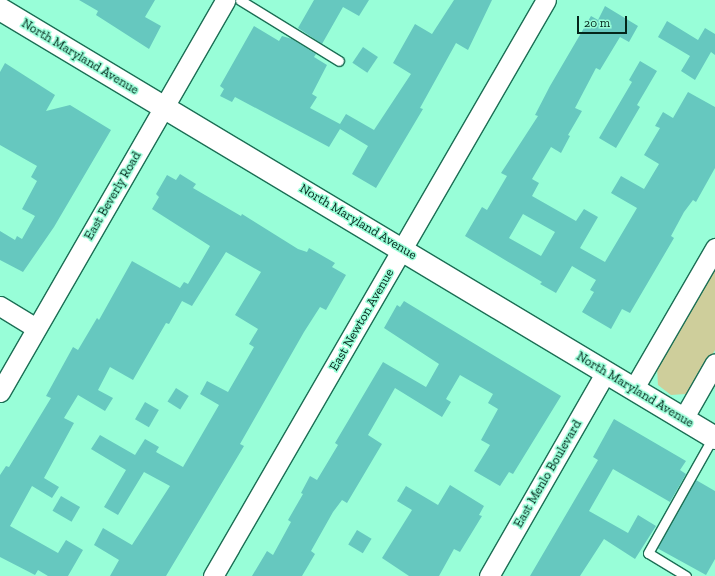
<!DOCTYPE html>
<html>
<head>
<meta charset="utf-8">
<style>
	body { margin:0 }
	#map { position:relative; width:715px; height:576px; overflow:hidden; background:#98fed8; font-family:"Zilla Slab",serif }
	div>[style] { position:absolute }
	.green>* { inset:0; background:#cece9b }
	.building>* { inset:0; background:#66c8bf; transform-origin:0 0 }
	.roads { filter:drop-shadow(1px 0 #1c6f55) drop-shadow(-1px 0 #1c6f55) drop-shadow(0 1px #1c6f55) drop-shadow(0 -1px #1c6f55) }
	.lane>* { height:9px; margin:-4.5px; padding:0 4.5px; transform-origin:4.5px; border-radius:4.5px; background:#fff }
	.street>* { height:19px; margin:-9.5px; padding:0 9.5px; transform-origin:9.5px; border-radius:9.5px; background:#fff }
	.secondary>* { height:22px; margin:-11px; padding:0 11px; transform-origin:11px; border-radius:11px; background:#fff }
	span { translate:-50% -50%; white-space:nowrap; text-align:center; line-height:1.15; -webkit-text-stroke:3px #98fed8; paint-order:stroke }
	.street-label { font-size:13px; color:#04251a }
	.scale { position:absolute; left:577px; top:16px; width:50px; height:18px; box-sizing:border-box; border:2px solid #04251a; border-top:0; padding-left:5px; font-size:12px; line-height:14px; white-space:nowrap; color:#04251a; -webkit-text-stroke:3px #98fed8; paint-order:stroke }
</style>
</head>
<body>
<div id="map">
	<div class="green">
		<div style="clip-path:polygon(715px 269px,715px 350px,693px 388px,686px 394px,671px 395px,658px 385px,657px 368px)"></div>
	</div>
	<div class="building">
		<div style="clip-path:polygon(79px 0,155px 0,145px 17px,161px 26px,149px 49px,96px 15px,98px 11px)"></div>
		<div style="clip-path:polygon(314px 0,369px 0,359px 16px,343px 7px,322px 44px,298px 28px)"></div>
		<div style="clip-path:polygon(454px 0,492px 0,468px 50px,456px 43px,420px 108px,423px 109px,376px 188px,352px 174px,368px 146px,340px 129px,329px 147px,235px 97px,232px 102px,220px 96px,224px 89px,220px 86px,254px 26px,279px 41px,282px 36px,292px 39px,316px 54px,314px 57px,327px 65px,312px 94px,317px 97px,310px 108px,340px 124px,346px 114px,374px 130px,411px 74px,393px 63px,415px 24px,432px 34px)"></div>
		<div style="clip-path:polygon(evenodd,605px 6px,638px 26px,629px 42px,620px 37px,600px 70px,596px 68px,575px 108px,582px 111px,568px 135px,570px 136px,561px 153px,551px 147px,532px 179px,539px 183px,532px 196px,576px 221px,584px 209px,598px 217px,580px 248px,605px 262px,637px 208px,611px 193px,621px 176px,644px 189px,659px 164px,644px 155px,660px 128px,655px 126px,663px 112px,673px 118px,688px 92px,715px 107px,715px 168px,696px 202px,693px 200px,684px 212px,671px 236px,674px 238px,630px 313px,622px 309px,611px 329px,582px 312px,594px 292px,590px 290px,596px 280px,572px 266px,556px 293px,540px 284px,542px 282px,465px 236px,482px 207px,487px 210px,507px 176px,501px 173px,538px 116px,535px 115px,550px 86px,591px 16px,598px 20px,605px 6px,523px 214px,555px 232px,541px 256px,509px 238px,523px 214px)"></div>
		<div style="clip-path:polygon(667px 21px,698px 40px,705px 28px,715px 34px,715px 55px,711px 52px,695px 80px,681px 71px,690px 56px,658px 37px)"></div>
		<div style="left:363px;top:47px;width:18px;height:19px;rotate:34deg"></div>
		<div style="clip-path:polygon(640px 61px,657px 71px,637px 105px,640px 107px,616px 148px,599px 138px,632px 82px,629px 80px)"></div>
		<div style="clip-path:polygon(5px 63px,55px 95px,46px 111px,70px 105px,111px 130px,54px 227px,23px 272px,0 260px,0 231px,15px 240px,17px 236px,22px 239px,35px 216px,22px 209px,37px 181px,31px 177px,37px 166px,0 145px,0 72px)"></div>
		<div style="clip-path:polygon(180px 174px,196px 184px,193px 188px,241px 216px,242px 214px,298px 249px,307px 252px,309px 248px,335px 263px,332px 267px,346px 275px,326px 310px,320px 307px,304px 332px,240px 444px,244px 446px,166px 576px,110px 576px,119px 560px,94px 545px,103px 528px,132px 545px,170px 486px,144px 472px,118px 515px,104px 507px,126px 470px,91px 449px,100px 435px,135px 455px,145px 439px,159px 447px,156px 452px,183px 467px,219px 405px,200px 394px,207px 381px,228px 392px,254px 347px,249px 344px,258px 329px,235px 315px,261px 272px,226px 252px,192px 306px,182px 301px,169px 324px,166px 323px,133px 380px,110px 367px,98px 390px,113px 398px,105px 411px,78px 395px,64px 418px,74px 423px,44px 478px,59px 487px,52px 498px,32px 486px,10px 526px,58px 553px,66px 540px,83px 550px,68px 576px,48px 576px,38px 570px,35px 575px,0 557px,0 475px,6px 466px,9px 467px,51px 398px,46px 396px,73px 347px,78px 350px,97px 318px,99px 320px,132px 261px,180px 288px,184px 282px,188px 284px,210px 246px,152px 209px,159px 197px,156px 194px,167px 175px,176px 180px)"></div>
		<div style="clip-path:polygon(404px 301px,561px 396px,513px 474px,509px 472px,500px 486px,474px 471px,490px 445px,481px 440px,498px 409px,488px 403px,493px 394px,460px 375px,446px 399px,451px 402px,442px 417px,395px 388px,368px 435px,382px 444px,347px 503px,342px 500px,333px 512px,311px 551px,315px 554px,302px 576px,252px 576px,267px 551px,273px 555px,291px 522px,288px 520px,303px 494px,301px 493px,310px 476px,317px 480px,338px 445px,335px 443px,383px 362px,426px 387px,439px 364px,384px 328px,397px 305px,400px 307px)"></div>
		<div style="left:176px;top:388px;width:15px;height:16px;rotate:32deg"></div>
		<div style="left:145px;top:402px;width:16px;height:20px;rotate:30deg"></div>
		<div style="clip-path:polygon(614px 419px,686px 461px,680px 470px,686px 474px,670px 502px,613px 469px,589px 511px,628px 533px,638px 515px,656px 526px,635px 559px,604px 539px,580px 576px,530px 576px,598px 460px,593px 457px)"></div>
		<div style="clip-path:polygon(696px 480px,715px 491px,715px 559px,706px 575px,657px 548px)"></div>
		<div style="clip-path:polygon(450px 485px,484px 506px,479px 515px,482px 516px,460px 552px,454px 549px,439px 576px,409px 576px,382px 558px,412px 510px,397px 501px,406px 486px,438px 505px)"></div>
		<div style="left:61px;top:496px;width:22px;height:17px;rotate:30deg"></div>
		<div style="left:357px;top:530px;width:17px;height:17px;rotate:31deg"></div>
	</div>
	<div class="roads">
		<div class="lane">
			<div style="left:240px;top:0;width:116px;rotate:31.6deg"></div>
			<div style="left:686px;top:576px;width:44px;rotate:-148.8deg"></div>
			<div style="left:648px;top:553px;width:133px;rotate:-60.7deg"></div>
		</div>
		<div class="street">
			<div style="left:0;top:306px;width:42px;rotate:31.4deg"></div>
			<div style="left:634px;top:388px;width:162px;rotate:-59.9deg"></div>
			<div style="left:0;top:392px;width:452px;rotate:-60.1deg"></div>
			<div style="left:683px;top:419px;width:64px;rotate:-60.3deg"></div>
			<div style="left:213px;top:576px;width:665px;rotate:-59.97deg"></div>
			<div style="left:489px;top:576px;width:235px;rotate:-60.2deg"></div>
		</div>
		<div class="secondary">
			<div style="left:0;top:9px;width:834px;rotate:30.96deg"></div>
		</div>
	</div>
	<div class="street-label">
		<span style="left:80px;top:57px;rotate:31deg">North Maryland Avenue</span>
		<span style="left:113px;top:196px;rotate:-60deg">East Beverly Road</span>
		<span style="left:358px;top:222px;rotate:31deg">North Maryland Avenue</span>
		<span style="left:362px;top:320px;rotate:-60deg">East Newton Avenue</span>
		<span style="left:635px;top:390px;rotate:31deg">North Maryland Avenue</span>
		<span style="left:548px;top:474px;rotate:-60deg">East Menlo Boulevard</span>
	</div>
	<div class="scale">20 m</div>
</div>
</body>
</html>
